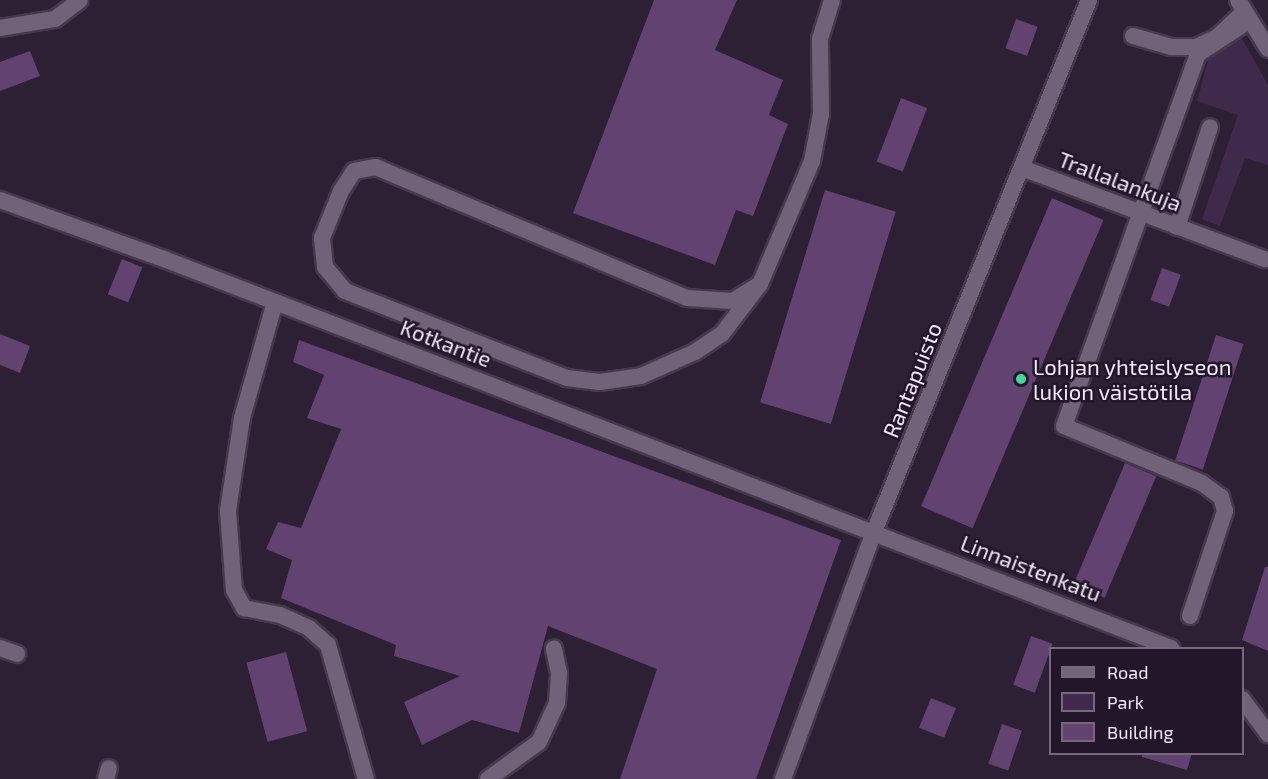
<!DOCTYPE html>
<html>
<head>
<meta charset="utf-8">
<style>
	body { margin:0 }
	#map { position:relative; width:1268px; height:779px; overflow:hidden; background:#2d1f34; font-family:"Exo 2",sans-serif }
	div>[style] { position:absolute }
	.green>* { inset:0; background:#402a4b }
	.building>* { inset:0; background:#614271; transform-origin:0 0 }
	.roads { filter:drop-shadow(2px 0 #453a4b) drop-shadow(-2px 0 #453a4b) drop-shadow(0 2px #453a4b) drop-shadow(0 -2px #453a4b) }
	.minor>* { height:16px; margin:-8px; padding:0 8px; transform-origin:8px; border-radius:8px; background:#716179 }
	.dots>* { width:16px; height:16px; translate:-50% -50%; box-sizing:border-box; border:3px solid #23162a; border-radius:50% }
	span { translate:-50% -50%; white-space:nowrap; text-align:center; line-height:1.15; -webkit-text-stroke:5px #23162a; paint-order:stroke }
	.street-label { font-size:22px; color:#f1e8f6 }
	.poi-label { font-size:22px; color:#f1e8f6 }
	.left { translate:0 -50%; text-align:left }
	.legend { position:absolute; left:1049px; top:647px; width:195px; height:108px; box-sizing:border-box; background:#23162a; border:2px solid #756a7c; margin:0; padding:8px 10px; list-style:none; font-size:18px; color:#f1e8f6 }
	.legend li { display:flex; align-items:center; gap:12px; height:30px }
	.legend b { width:30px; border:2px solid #756a7c }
</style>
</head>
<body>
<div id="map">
	<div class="green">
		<div style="clip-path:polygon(1240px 35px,1268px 85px,1268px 165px,1245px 158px,1220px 226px,1202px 219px,1238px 115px,1197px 101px,1209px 57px)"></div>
	</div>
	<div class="building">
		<div style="clip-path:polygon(654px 0,737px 0,715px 50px,783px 80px,769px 115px,788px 124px,753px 216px,736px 210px,715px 265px,573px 213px)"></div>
		<div style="left:1016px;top:19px;width:23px;height:31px;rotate:20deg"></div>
		<div style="clip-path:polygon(30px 51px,40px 76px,0 91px,0 62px)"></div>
		<div style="left:901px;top:98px;width:28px;height:68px;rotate:21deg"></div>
		<div style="left:825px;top:190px;width:74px;height:222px;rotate:17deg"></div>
		<div style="left:1052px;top:198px;width:56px;height:335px;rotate:23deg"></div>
		<div style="left:122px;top:259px;width:22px;height:38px;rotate:22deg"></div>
		<div style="left:1162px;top:268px;width:20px;height:34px;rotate:20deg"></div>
		<div style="clip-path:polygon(0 334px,30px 346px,20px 373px,0 365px)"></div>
		<div style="left:1216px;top:335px;width:29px;height:132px;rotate:18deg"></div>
		<div style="clip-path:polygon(299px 340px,841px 540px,756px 779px,620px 779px,657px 669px,548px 626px,519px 733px,472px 720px,422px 745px,404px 702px,460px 676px,394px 656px,396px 645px,281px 598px,292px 560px,266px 549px,278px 522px,301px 528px,341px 429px,307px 418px,324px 375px,293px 362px)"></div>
		<div style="left:1125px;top:463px;width:34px;height:132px;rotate:23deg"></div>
		<div style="clip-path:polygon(1265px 567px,1268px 567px,1268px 651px,1242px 640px)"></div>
		<div style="left:1031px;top:636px;width:23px;height:52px;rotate:20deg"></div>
		<div style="left:286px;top:652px;width:82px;height:41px;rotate:75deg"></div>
		<div style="left:931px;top:698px;width:27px;height:32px;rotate:22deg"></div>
		<div style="left:1002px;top:724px;width:21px;height:42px;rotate:19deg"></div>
		<div style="clip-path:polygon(1142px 753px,1192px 753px,1187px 770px,1142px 757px)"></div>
	</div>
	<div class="roads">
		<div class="minor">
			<div style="left:1238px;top:0;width:57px;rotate:58.5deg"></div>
			<div style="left:0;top:28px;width:56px;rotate:-9.3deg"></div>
			<div style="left:55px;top:19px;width:31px;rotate:-37deg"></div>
			<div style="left:1133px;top:36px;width:40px;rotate:16deg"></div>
			<div style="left:1171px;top:47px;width:25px"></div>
			<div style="left:1196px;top:47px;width:23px;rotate:-25deg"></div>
			<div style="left:1217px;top:37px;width:37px;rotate:-43deg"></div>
			<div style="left:1022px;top:168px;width:259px;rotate:20.6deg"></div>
			<div style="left:0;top:200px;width:174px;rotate:19.8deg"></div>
			<div style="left:164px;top:259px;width:1080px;rotate:21.12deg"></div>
			<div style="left:1177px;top:227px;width:105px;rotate:-71.7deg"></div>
			<div style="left:760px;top:284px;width:32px;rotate:148deg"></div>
			<div style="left:733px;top:301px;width:46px;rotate:-176.3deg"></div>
			<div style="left:687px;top:298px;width:337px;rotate:-157.2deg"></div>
			<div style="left:376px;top:167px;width:22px;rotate:170deg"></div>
			<div style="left:354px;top:171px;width:24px;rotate:123deg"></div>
			<div style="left:341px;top:191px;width:51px;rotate:112deg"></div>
			<div style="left:322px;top:238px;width:29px;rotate:84deg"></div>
			<div style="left:325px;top:267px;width:31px;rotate:50deg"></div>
			<div style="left:345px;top:291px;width:238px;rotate:21.4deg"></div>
			<div style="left:567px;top:378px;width:33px;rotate:7deg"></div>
			<div style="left:600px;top:382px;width:41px;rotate:-8.3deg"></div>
			<div style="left:641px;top:376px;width:59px;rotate:-24deg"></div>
			<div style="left:695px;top:352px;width:32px;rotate:-34deg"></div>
			<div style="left:722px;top:334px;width:63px;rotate:-52.8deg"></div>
			<div style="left:760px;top:284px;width:134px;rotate:-67.1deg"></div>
			<div style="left:812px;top:161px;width:48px;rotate:-79.2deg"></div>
			<div style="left:821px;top:114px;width:75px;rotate:-90.8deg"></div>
			<div style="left:820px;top:39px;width:41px;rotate:-72.9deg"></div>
			<div style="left:275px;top:302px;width:121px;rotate:105.9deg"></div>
			<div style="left:242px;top:418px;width:94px;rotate:98.6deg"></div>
			<div style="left:228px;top:511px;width:79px;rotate:85.7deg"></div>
			<div style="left:234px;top:590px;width:21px;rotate:61deg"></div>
			<div style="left:244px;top:608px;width:37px;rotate:11deg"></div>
			<div style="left:280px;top:615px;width:32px;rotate:24deg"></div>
			<div style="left:309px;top:628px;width:25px;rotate:42deg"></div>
			<div style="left:328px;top:645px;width:139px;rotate:74.2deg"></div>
			<div style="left:1190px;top:616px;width:111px;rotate:-71.6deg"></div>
			<div style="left:1225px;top:511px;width:15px;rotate:-106deg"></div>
			<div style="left:1221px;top:497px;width:24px;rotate:-144deg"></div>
			<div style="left:1202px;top:483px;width:149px;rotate:-157.6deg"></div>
			<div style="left:1064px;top:426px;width:395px;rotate:-70.2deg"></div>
			<div style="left:1198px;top:54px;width:51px;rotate:-33.1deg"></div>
			<div style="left:0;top:648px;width:18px;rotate:19deg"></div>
			<div style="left:1242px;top:699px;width:44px;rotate:53.4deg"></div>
			<div style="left:106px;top:779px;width:11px;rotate:-75deg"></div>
			<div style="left:488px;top:779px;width:63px;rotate:-36deg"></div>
			<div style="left:539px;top:742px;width:43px;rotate:-65.2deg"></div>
			<div style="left:557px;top:703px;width:30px;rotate:-86deg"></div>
			<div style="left:559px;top:673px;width:25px;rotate:-102deg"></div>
			<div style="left:783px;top:779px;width:263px;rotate:-69.8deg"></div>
			<div style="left:874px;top:532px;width:574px;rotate:-67.99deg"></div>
		</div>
	</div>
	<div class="dots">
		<div style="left:1021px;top:379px;background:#48d49d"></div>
	</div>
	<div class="street-label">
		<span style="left:1120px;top:181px;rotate:21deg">Trallalankuja</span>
		<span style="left:446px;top:343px;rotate:21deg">Kotkantie</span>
		<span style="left:912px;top:380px;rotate:-68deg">Rantapuisto</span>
		<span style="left:1031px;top:568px;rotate:21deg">Linnaistenkatu</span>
	</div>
	<div class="poi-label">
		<span class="left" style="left:1033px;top:379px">Lohjan yhteislyseon<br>lukion väistötila</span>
	</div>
	<ul class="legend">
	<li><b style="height:8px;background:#716179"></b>Road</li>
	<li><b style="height:16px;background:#402a4b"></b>Park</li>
	<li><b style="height:16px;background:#614271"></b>Building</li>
	</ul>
</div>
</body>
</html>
